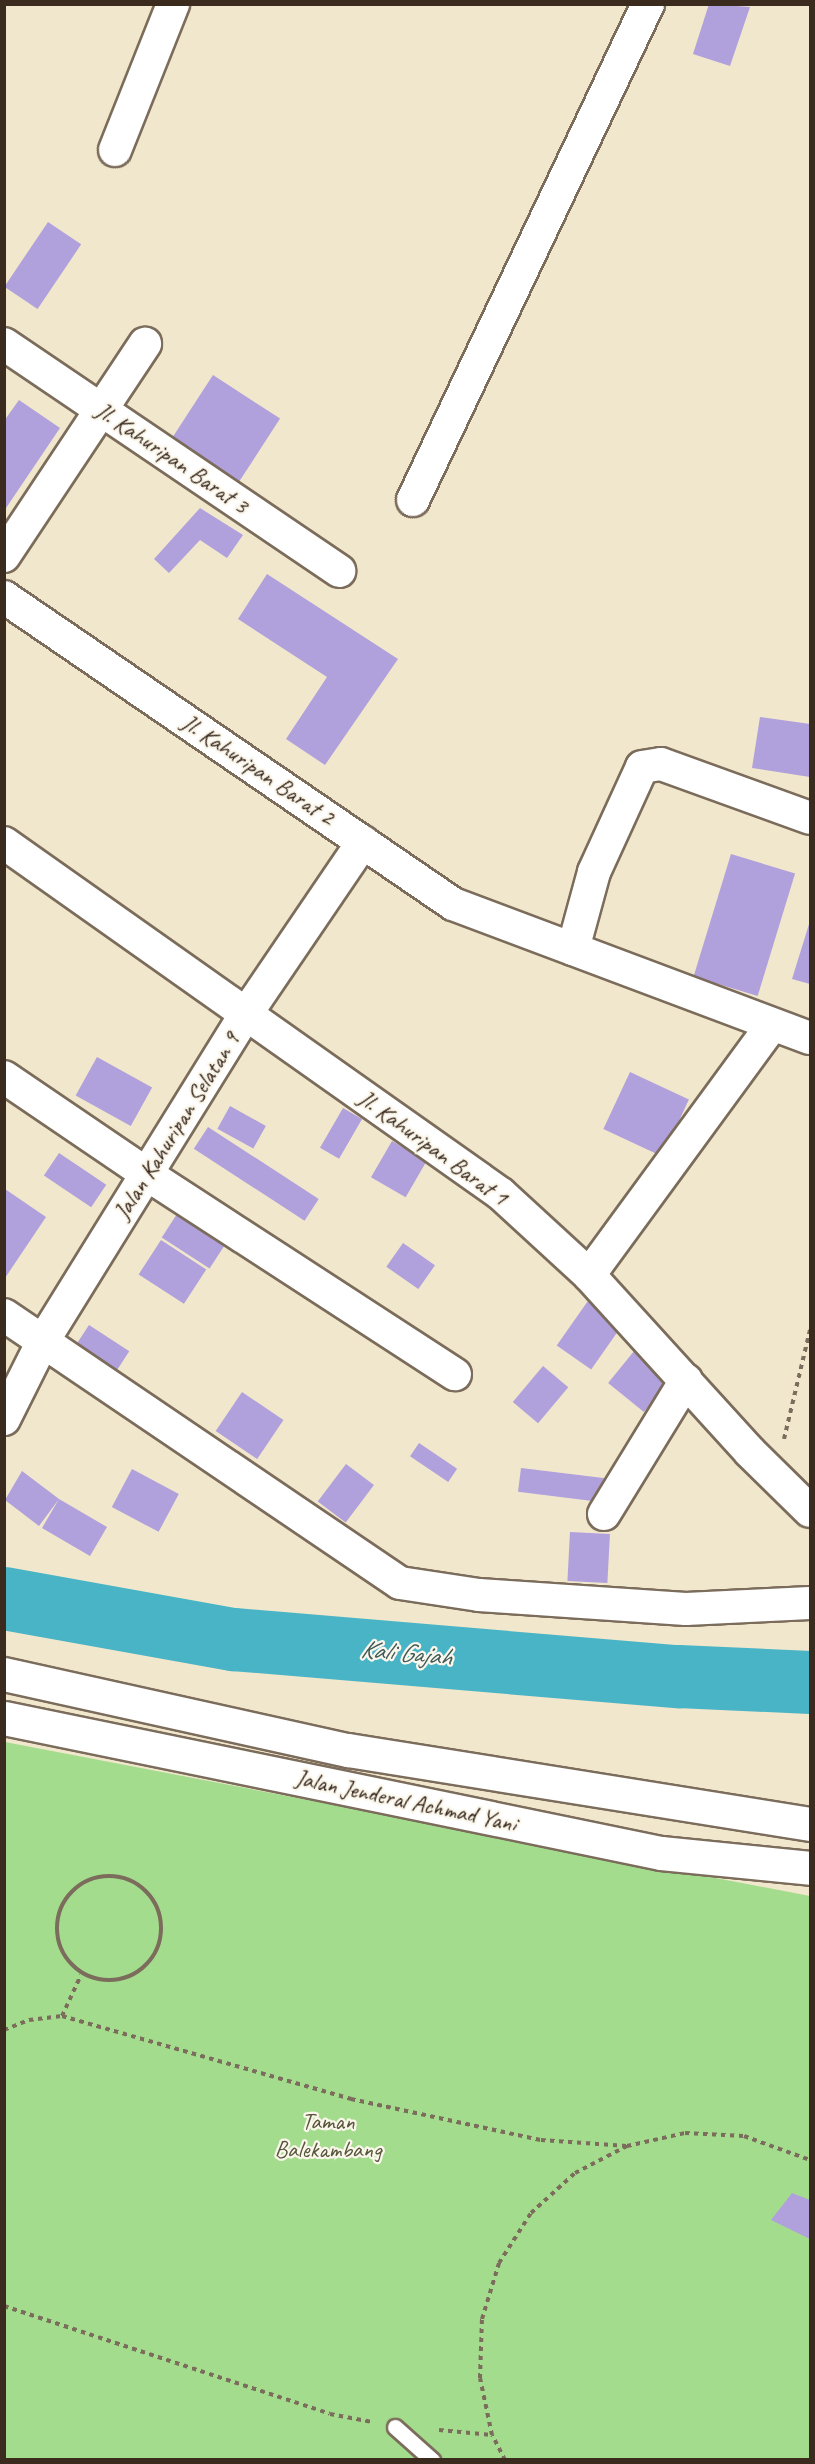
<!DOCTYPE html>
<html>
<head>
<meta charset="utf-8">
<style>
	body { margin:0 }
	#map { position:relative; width:815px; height:2464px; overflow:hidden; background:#f1e7cc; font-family:Caveat,sans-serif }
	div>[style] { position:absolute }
	.green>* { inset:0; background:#a4dc8e }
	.river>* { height:63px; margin:-31.5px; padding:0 31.5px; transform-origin:31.5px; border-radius:31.5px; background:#49b4c6 }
	.building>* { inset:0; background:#b0a0dc; transform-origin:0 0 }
	.path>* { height:4px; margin-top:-2px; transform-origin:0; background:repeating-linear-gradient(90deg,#7b6c5b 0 4.5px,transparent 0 9px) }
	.path>.ring { margin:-2px; padding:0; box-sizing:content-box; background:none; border:4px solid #7b6c5b; border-radius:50% }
	.roads { filter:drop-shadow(2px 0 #7b6c5b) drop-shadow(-2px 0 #7b6c5b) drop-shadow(0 2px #7b6c5b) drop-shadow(0 -2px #7b6c5b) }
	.service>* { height:15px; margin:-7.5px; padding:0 7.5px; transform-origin:7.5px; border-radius:7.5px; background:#fff }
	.minor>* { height:32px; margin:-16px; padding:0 16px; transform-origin:16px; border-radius:16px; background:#fff }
	.primary>* { height:33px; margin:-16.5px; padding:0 16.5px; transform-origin:16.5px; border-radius:16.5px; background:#fff }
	span { translate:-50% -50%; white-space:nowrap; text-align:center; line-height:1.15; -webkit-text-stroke:4.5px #fbf7ec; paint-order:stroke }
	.street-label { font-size:24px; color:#3b2a1e }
	.park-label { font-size:24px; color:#55563a }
	.water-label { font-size:26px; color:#405a59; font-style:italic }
	.frame { position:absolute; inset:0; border:6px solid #3b2a1e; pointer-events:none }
</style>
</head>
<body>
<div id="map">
	<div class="green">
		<div style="clip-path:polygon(5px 1742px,810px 1896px,810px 2459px,5px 2460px)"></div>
	</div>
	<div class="river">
		<div style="left:4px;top:1598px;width:233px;rotate:10.2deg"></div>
		<div style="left:233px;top:1639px;width:447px;rotate:4.8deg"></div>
		<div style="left:678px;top:1676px;width:132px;rotate:2.6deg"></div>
	</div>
	<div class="building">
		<div style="clip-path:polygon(709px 4px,750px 7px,730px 66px,693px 54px)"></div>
		<div style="left:48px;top:222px;width:40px;height:78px;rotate:34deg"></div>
		<div style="left:213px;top:375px;width:80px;height:76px;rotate:33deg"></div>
		<div style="clip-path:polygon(19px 400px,60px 428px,4px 511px,4px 421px)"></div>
		<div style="clip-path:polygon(200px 508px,243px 535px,227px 558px,200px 540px,169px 573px,154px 559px)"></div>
		<div style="clip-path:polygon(267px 574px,398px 659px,325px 765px,286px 739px,327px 677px,238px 619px)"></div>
		<div style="clip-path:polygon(760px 717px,810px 724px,810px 777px,752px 768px)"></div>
		<div style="left:731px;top:854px;width:67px;height:128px;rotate:17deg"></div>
		<div style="clip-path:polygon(810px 921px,810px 984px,792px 979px)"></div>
		<div style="left:97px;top:1057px;width:63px;height:44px;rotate:29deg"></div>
		<div style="left:630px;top:1072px;width:65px;height:63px;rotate:25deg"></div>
		<div style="left:230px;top:1106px;width:41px;height:26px;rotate:29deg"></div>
		<div style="left:343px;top:1108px;width:22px;height:46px;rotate:30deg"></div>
		<div style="left:208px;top:1127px;width:132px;height:26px;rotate:33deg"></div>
		<div style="left:392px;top:1141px;width:40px;height:42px;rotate:30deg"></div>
		<div style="left:59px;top:1153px;width:57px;height:27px;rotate:34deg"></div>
		<div style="clip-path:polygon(5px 1189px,46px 1217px,5px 1278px)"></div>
		<div style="left:177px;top:1214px;width:57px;height:28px;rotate:33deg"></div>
		<div style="left:161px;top:1240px;width:54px;height:41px;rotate:33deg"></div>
		<div style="left:403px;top:1243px;width:39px;height:29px;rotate:35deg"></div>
		<div style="left:590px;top:1298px;width:42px;height:58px;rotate:35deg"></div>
		<div style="left:89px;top:1325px;width:48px;height:26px;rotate:33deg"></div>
		<div style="left:639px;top:1345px;width:46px;height:49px;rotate:39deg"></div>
		<div style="left:543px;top:1366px;width:33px;height:47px;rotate:40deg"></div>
		<div style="left:242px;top:1392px;width:50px;height:47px;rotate:34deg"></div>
		<div style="left:419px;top:1443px;width:46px;height:16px;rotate:34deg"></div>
		<div style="left:346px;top:1464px;width:35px;height:47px;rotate:37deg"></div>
		<div style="left:521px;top:1468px;width:85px;height:24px;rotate:7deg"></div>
		<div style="left:132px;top:1469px;width:53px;height:43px;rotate:28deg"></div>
		<div style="clip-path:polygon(22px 1471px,59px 1499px,107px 1527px,90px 1556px,42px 1528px,59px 1499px,39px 1526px,5px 1500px)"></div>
		<div style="left:570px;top:1532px;width:40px;height:49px;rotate:3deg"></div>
		<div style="clip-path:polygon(792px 2193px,810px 2200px,810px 2239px,771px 2220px)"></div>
	</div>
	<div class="path">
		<div style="left:784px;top:1439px;width:112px;rotate:-76.6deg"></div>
		<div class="ring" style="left:57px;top:1876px;width:100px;height:100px"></div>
		<div style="left:62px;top:2016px;width:45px;rotate:-65.1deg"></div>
		<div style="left:4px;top:2030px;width:27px;rotate:-22deg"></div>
		<div style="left:29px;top:2020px;width:33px;rotate:-7deg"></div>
		<div style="left:62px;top:2016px;width:301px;rotate:16deg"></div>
		<div style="left:351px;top:2099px;width:194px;rotate:12.2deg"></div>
		<div style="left:541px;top:2140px;width:86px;rotate:4deg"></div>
		<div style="left:4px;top:2306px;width:343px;rotate:18.3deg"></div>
		<div style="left:330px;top:2414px;width:43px;rotate:10.8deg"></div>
		<div style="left:439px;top:2430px;width:53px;rotate:5.4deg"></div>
		<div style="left:505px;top:2460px;width:28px;rotate:-117deg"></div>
		<div style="left:492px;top:2435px;width:58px;rotate:-101.9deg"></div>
		<div style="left:480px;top:2378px;width:59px;rotate:-88.1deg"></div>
		<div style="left:482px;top:2319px;width:59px;rotate:-73.1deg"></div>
		<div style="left:499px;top:2263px;width:59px;rotate:-57.4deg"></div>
		<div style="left:531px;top:2213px;width:59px;rotate:-42.3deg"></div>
		<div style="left:575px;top:2173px;width:59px;rotate:-27.4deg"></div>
		<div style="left:627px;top:2146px;width:59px;rotate:-12.6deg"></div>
		<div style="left:685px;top:2133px;width:59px;rotate:2.9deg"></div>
		<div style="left:744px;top:2136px;width:70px;rotate:20deg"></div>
	</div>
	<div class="roads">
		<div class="service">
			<div style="left:395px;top:2427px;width:50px;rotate:41.7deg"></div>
		</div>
		<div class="minor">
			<div style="left:115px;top:150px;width:157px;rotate:-68.3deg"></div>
			<div style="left:4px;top:344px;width:405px;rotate:34.1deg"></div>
			<div style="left:413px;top:500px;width:549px;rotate:-64.65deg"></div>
			<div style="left:4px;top:556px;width:255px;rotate:-56.4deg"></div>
			<div style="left:4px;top:597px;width:544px;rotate:34.36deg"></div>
			<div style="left:453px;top:904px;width:381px;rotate:20.6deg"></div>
			<div style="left:4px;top:843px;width:608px;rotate:35.23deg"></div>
			<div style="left:501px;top:1194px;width:120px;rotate:42.6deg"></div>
			<div style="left:589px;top:1275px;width:239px;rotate:47.7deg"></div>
			<div style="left:750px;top:1452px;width:84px;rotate:44.5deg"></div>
			<div style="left:573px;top:949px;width:80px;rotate:-74.7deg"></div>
			<div style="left:594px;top:872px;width:115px;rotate:-65.4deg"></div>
			<div style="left:642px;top:767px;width:19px;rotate:-9deg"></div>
			<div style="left:661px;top:764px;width:158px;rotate:19.9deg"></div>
			<div style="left:4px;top:1077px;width:174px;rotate:34.2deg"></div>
			<div style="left:148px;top:1175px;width:366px;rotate:33deg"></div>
			<div style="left:589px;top:1275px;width:310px;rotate:-53.8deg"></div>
			<div style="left:4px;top:1315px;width:478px;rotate:34.1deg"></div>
			<div style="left:400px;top:1583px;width:80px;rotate:8.6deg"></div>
			<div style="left:479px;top:1595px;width:207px;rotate:3.9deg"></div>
			<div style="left:686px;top:1609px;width:124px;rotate:-2.8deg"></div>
			<div style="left:4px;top:1419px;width:87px;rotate:-63.4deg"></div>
			<div style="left:43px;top:1341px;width:385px;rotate:-58.2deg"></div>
			<div style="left:246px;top:1014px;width:208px;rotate:-55.8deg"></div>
			<div style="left:604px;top:1514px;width:157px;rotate:-58.5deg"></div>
		</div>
		<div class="primary">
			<div style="left:4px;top:1674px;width:352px;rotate:12.5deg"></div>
			<div style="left:348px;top:1750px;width:468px;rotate:9.1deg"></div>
			<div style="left:4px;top:1718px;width:671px;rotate:11.61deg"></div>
			<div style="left:661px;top:1853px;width:150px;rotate:5.7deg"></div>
		</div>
	</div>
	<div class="street-label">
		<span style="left:172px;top:458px;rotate:34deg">Jl. Kahuripan Barat 3</span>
		<span style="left:258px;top:770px;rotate:34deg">Jl. Kahuripan Barat 2</span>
		<span style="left:177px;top:1126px;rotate:-58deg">Jalan Kahuripan Selatan 9</span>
		<span style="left:433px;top:1148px;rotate:36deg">Jl. Kahuripan Barat 1</span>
		<span style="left:406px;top:1801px;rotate:12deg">Jalan Jenderal Achmad Yani</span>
	</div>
	<div class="park-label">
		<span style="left:328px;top:2136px">Taman<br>Balekambang</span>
	</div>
	<div class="water-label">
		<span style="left:406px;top:1653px;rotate:5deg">Kali Gajah</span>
	</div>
	<div class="frame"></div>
</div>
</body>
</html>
